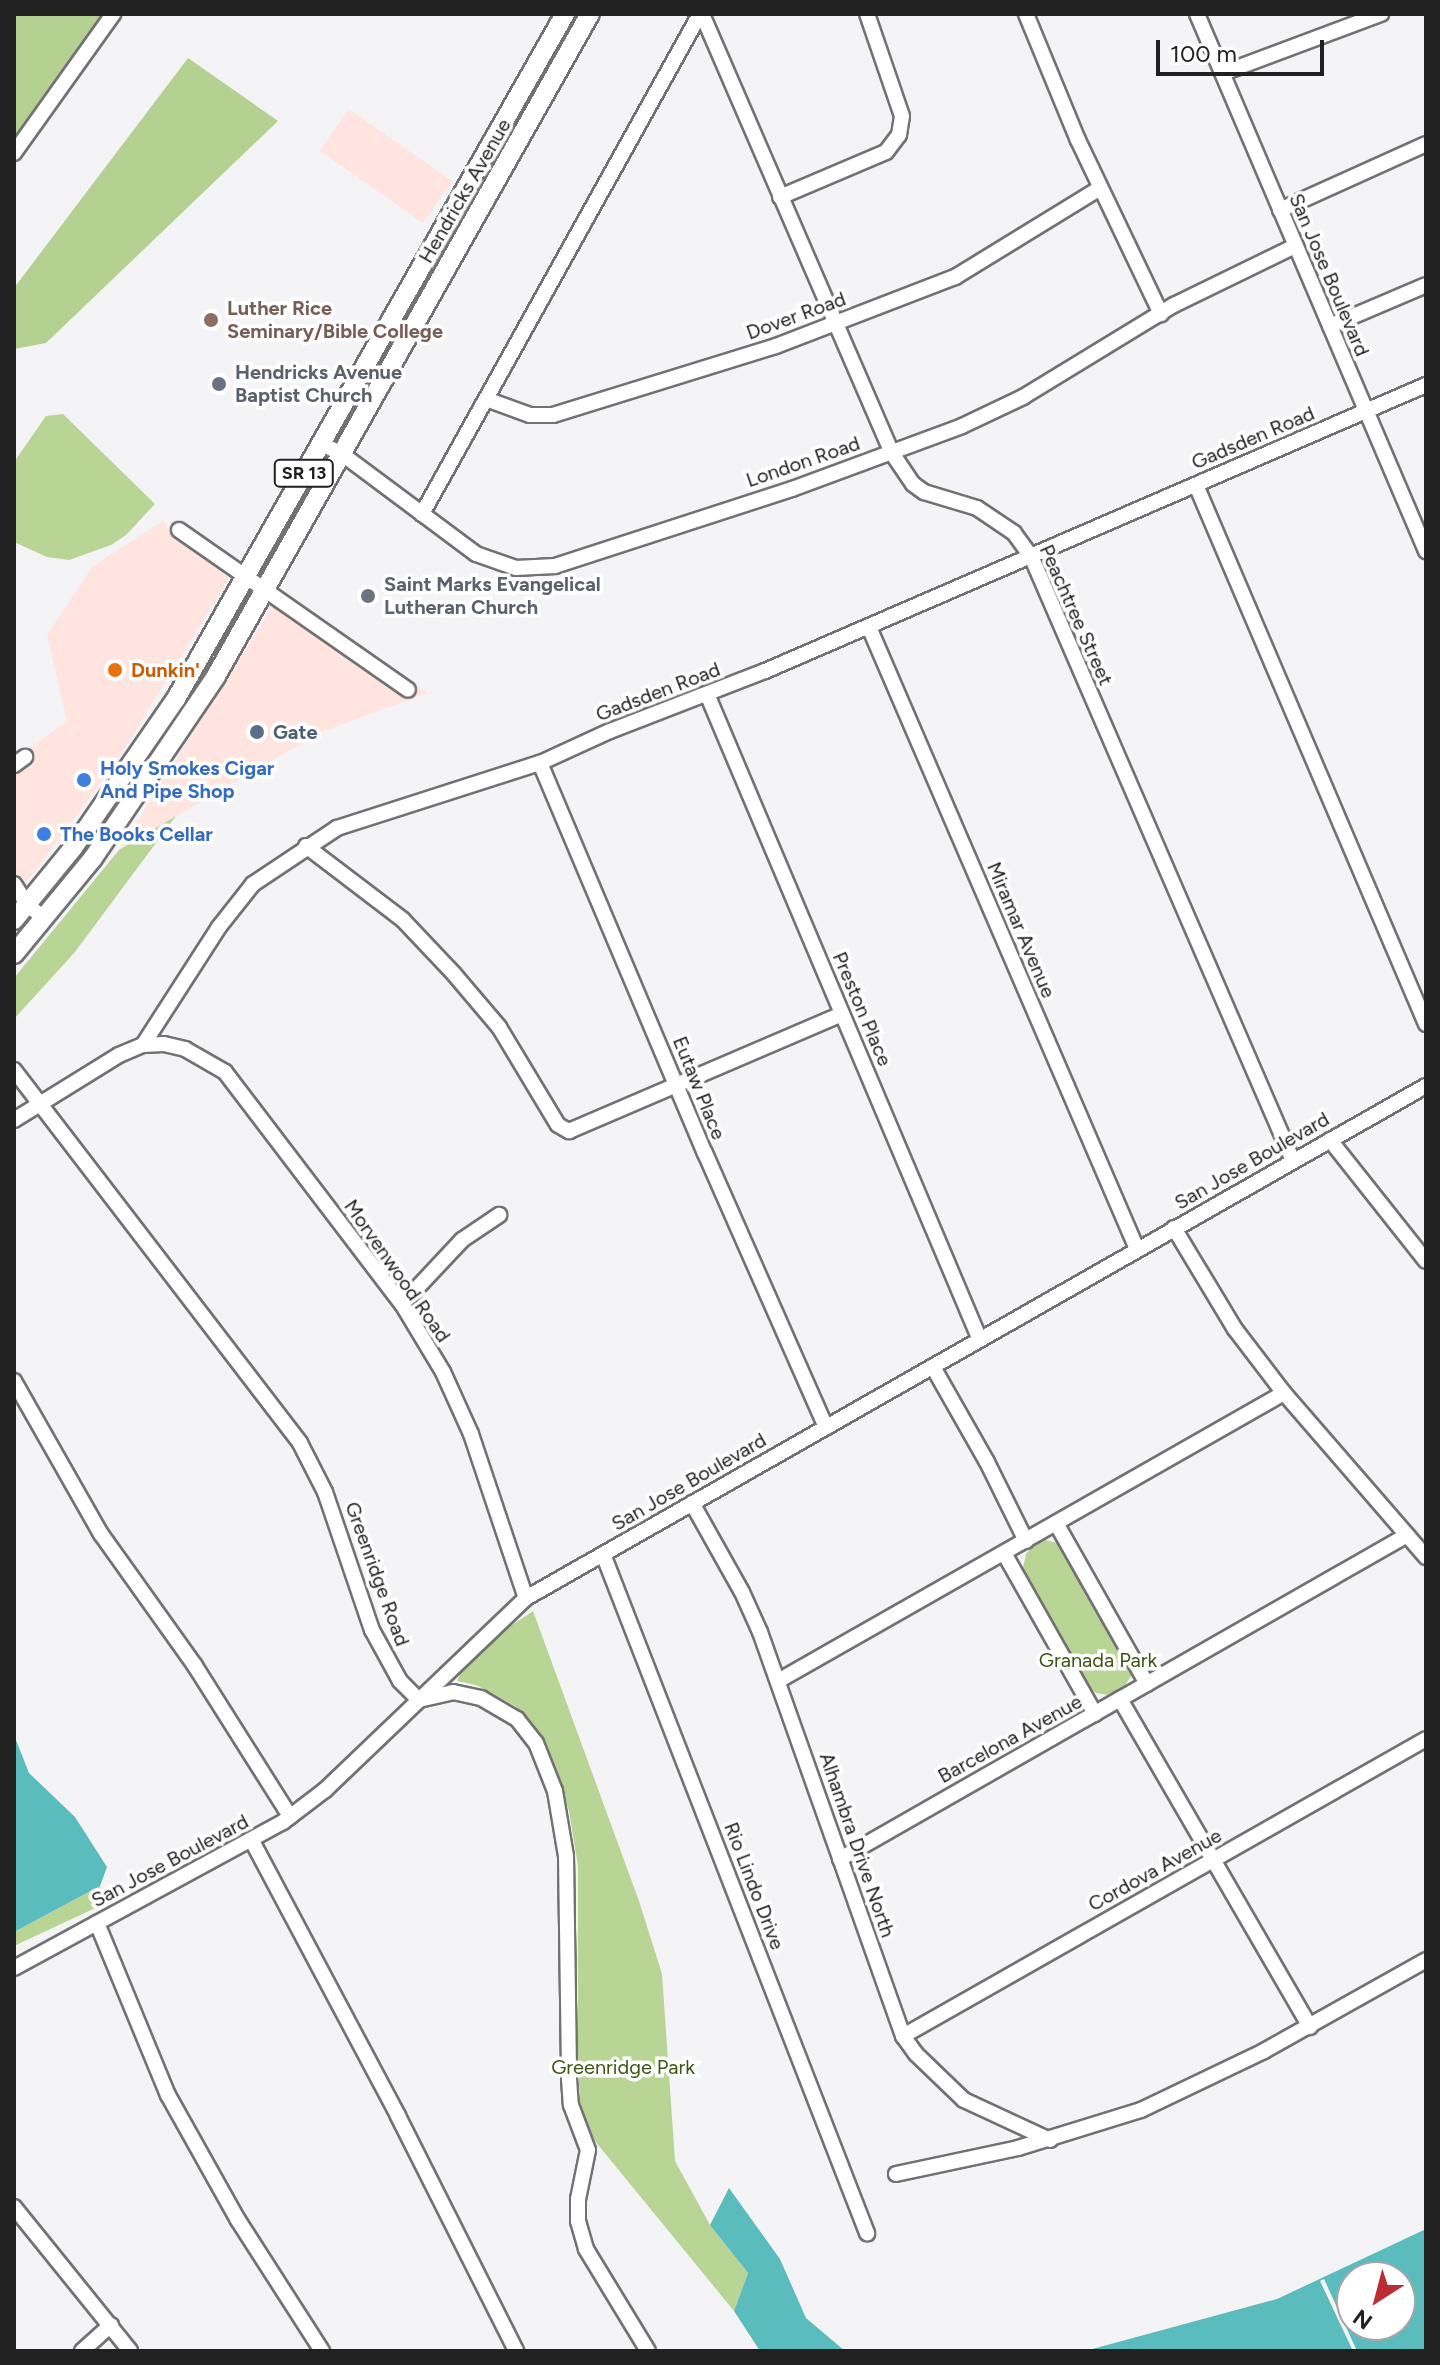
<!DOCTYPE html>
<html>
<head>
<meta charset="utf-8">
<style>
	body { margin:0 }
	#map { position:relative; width:1440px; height:2365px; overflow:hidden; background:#f4f4f6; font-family:Figtree,sans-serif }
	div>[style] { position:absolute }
	.commercial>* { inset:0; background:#ffe4e0; transform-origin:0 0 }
	.green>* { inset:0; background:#b8d596 }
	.forest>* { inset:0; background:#b4d191 }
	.water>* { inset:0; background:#5abcbd }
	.pier>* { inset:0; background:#f4f4f6 }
	.roads { filter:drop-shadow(2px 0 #727274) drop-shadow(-2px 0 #727274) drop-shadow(0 2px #727274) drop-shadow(0 -2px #727274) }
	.minor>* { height:14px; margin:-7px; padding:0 7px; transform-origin:7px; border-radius:7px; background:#fff }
	.major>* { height:18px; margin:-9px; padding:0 9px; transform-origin:9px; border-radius:9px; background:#fff }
	.dots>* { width:22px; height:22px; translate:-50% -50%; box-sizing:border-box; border:4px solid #fff; border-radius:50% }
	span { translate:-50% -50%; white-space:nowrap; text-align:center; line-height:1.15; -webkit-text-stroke:7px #fff; paint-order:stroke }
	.shield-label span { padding:2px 6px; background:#fff; border:2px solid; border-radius:6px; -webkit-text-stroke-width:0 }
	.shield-label { font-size:18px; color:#212122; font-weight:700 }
	.street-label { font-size:20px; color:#212122 }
	.education-label { font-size:20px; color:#785e54; font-weight:700 }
	.left { translate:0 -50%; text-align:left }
	.worship-label { font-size:20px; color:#5b616d; font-weight:700 }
	.food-label { font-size:20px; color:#c56008; font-weight:700 }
	.service-label { font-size:20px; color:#4e5e75; font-weight:700 }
	.shop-label { font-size:20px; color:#366cbe; font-weight:700 }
	.park-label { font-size:20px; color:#3c5511 }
	.frame { position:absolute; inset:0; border:16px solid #212122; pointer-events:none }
	.north { position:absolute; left:1336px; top:2261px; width:80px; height:80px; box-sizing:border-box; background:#fff; border:2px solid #a6a6a7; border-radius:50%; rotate:216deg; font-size:22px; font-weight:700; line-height:32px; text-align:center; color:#212122 }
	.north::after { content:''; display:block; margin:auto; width:28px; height:36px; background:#bc2c33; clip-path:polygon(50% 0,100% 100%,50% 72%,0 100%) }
	.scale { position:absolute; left:1156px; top:40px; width:168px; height:36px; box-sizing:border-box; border:4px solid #212122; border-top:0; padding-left:10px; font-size:24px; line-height:28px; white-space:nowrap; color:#212122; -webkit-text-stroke:6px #fff; paint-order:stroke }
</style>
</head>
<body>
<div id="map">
	<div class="commercial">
		<div style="left:349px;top:109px;width:126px;height:51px;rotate:35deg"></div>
		<div style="clip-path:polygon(163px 521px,173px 536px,229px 578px,117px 761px,26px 883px,14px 874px,14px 768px,26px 751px,67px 721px,47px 635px,93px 566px)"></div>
		<div style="clip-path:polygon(283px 590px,427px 693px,319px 733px,119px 850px)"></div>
	</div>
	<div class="green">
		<div style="clip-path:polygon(63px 414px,155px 504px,126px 535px,111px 545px,69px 560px,47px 557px,14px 542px,14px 462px,46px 416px)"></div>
		<div style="clip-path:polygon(176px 816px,75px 952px,14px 1019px,14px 978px,119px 850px)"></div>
		<div style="clip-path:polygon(1045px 1540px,1058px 1543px,1133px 1673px,1122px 1690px,1108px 1695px,1096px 1693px,1085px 1684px,1029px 1582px,1023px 1568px,1026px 1554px,1035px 1543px)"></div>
		<div style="clip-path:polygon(533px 1611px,639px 1901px,662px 1974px,675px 2161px,710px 2225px,748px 2273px,734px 2311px,590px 2135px,580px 2101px,578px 2067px,578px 1866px,569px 1811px,554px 1764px,537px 1731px,515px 1706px,476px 1685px,457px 1681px,463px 1668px,506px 1629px)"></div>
		<div style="clip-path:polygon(100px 1886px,106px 1903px,14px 1946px,14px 1932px)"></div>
	</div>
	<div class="forest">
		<div style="clip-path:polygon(14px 14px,102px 14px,14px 141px)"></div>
		<div style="clip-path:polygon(188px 58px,278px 121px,46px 343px,14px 349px,14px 288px)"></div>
	</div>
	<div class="water">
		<div style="clip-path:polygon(14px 1735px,29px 1773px,75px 1817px,107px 1867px,100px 1886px,14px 1932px)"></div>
		<div style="clip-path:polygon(729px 2188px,780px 2259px,806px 2318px,845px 2351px,760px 2351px,734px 2311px,748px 2273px,710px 2225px)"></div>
		<div style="clip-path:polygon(evenodd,1426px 2229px,1426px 2351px,1085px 2351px,1277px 2299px,1426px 2229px,1352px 2277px,1400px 2277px,1400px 2325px,1352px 2325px,1352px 2277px)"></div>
	</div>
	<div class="pier">
		<div style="clip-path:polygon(1324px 2279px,1357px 2351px,1353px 2351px,1320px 2281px)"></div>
	</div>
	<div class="roads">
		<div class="minor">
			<div style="left:702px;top:14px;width:478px;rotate:66.6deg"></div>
			<div style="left:892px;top:453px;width:37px;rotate:56deg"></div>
			<div style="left:913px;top:484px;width:14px;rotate:36deg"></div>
			<div style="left:924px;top:492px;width:55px;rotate:16.8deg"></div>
			<div style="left:977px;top:508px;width:45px;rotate:34deg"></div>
			<div style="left:1014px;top:533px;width:29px;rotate:54deg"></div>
			<div style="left:1031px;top:556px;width:659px;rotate:66.58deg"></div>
			<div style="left:1026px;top:14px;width:136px;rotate:67.6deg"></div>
			<div style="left:1078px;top:140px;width:193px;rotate:64.5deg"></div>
			<div style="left:1197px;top:14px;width:584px;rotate:66.9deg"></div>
			<div style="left:1223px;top:73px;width:169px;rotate:-20.5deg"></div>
			<div style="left:14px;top:153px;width:171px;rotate:-54.5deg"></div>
			<div style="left:780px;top:197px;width:115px;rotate:-23deg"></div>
			<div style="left:886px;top:152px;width:21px;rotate:-53deg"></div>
			<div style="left:899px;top:135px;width:19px;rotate:-81deg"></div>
			<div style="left:902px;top:116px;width:108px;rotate:-108.9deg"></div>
			<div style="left:1280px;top:210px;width:160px;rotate:-24.3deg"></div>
			<div style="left:1330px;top:326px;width:104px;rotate:-23.1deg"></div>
			<div style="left:486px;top:399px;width:47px;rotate:20deg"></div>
			<div style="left:530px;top:415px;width:23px"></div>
			<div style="left:553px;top:415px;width:233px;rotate:-17.2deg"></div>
			<div style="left:776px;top:346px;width:192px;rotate:-21.1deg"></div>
			<div style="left:955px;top:277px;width:170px;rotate:-31.5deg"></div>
			<div style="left:320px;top:443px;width:25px;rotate:27deg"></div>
			<div style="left:342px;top:454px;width:167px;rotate:36.7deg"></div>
			<div style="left:476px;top:554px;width:42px;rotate:19.3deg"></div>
			<div style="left:516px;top:568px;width:39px;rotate:-3deg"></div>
			<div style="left:555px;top:566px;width:249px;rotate:-18deg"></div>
			<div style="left:792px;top:489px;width:181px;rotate:-20.3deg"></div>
			<div style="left:962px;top:426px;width:68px;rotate:-25.4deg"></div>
			<div style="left:1023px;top:397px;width:177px;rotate:-31.4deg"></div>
			<div style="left:1174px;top:305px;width:135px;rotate:-26deg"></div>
			<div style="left:1196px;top:485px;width:586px;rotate:66.89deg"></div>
			<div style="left:422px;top:514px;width:572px;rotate:-60.93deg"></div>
			<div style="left:179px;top:530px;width:279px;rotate:34.9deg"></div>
			<div style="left:869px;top:627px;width:677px;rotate:66.69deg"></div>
			<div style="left:707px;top:694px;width:701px;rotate:67.09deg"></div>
			<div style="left:540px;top:763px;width:423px;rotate:67.1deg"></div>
			<div style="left:705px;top:1153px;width:300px;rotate:66.2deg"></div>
			<div style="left:14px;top:765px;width:14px;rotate:-36deg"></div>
			<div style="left:306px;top:846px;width:122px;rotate:37.3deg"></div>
			<div style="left:403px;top:920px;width:74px;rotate:46.6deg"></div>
			<div style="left:454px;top:974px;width:70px;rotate:49.7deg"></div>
			<div style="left:499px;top:1027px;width:114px;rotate:59deg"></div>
			<div style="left:558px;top:1125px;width:13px;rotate:29deg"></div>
			<div style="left:569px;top:1131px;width:297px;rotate:-23.2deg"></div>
			<div style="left:14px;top:884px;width:24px;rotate:57deg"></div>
			<div style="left:27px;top:904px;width:23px;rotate:41deg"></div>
			<div style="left:143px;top:1045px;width:21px;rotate:-3deg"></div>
			<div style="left:164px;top:1044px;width:22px;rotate:13deg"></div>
			<div style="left:185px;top:1049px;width:46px;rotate:29.9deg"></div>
			<div style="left:225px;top:1072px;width:292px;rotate:52.7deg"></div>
			<div style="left:402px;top:1304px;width:79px;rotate:58.9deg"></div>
			<div style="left:443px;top:1372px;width:68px;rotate:65.7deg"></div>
			<div style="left:471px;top:1434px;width:173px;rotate:71.5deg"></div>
			<div style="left:14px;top:1070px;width:470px;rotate:52.5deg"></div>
			<div style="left:300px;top:1443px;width:55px;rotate:63deg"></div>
			<div style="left:325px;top:1492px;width:146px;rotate:71.2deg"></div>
			<div style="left:372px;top:1630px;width:58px;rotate:61.2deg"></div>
			<div style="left:400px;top:1681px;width:27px;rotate:45deg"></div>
			<div style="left:419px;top:1700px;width:35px;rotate:-13deg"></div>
			<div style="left:453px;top:1692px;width:29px;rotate:12deg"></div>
			<div style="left:481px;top:1698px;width:42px;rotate:30.3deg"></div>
			<div style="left:517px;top:1719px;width:31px;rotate:52deg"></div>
			<div style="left:536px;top:1743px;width:52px;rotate:68.4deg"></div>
			<div style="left:555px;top:1791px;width:66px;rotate:80.4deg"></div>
			<div style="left:566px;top:1856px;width:223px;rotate:89.2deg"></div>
			<div style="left:569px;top:2079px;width:26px;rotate:86deg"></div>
			<div style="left:571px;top:2105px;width:48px;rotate:69.3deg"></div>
			<div style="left:588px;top:2150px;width:50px;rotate:101.5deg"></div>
			<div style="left:578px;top:2199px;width:22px;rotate:90deg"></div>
			<div style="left:578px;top:2221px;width:29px;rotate:74deg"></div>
			<div style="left:586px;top:2249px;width:119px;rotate:58.7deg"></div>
			<div style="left:14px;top:1120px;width:123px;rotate:-31.8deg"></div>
			<div style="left:119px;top:1055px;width:26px;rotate:-23deg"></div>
			<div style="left:143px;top:1045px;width:140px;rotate:-57.2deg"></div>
			<div style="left:219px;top:927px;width:55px;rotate:-51.7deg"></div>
			<div style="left:253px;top:884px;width:101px;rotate:-33.7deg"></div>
			<div style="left:337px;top:828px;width:213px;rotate:-17.8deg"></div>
			<div style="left:540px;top:763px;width:77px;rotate:-24.6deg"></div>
			<div style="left:610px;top:731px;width:166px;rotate:-21.2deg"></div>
			<div style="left:765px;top:671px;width:720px;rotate:-23.4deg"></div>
			<div style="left:1330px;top:1140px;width:154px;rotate:51.6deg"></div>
			<div style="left:1174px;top:1228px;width:118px;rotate:58.9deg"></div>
			<div style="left:1235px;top:1329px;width:81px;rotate:52.6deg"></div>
			<div style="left:1284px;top:1393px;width:217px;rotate:49.1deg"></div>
			<div style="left:402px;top:1304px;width:88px;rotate:-46.8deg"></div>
			<div style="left:462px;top:1240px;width:45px;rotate:-34deg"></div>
			<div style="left:933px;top:1367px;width:109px;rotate:60.4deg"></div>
			<div style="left:987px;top:1462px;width:88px;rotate:63.7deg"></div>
			<div style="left:14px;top:1381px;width:176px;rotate:60.4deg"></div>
			<div style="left:101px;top:1534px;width:162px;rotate:54.5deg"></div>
			<div style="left:195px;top:1666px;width:178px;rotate:57.7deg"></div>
			<div style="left:692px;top:1503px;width:102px;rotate:60.7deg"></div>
			<div style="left:742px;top:1592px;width:44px;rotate:65.8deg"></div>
			<div style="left:760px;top:1632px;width:429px;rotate:70.5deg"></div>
			<div style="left:903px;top:2036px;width:22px;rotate:54deg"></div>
			<div style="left:916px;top:2054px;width:66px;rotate:43.8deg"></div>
			<div style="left:964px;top:2100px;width:95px;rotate:24.9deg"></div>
			<div style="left:1056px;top:1523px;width:185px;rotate:60.5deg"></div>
			<div style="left:1004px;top:1553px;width:185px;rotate:60.5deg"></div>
			<div style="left:603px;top:1554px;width:729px;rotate:68.75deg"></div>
			<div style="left:778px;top:1681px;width:582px;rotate:-29.65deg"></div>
			<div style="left:1120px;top:1699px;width:379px;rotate:59.9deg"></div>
			<div style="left:252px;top:1841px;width:311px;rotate:62deg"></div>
			<div style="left:398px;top:2116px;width:263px;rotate:63.3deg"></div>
			<div style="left:840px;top:1859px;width:653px;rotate:-29.74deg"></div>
			<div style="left:97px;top:1923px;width:186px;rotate:67.6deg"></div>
			<div style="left:168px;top:2095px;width:143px;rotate:60.8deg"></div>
			<div style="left:238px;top:2220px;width:156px;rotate:57.3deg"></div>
			<div style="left:14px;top:1968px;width:306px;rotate:-28.5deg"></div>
			<div style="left:283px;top:1822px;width:53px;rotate:-37.3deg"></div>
			<div style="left:325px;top:1790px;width:278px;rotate:-43.7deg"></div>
			<div style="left:526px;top:1598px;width:1035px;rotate:-29.64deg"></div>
			<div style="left:903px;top:2036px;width:601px;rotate:-29.59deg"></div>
			<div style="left:896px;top:2174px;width:125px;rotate:-12deg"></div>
			<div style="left:1018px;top:2148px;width:129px;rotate:-17.2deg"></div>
			<div style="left:1141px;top:2110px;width:136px;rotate:-25.6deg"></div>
			<div style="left:1264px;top:2051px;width:186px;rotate:-29.3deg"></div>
			<div style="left:14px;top:2207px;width:185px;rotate:51.1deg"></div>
			<div style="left:82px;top:2351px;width:39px;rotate:-42deg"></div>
		</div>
		<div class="major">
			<div style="left:14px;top:920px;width:93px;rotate:-50.7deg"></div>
			<div style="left:73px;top:848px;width:183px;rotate:-55.4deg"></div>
			<div style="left:177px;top:697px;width:786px;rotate:-60.4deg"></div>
			<div style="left:14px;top:954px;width:124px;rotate:-50.5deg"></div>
			<div style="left:93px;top:858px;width:220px;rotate:-55.9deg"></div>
			<div style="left:216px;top:676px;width:760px;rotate:-60.54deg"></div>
		</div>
	</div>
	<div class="dots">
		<div style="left:211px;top:320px;background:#8d6e63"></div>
		<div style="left:219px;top:384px;background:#6b7280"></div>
		<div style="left:368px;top:596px;background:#6b7280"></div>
		<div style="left:115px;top:670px;background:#e8710a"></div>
		<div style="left:257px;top:732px;background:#5c6f8a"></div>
		<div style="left:84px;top:780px;background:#3f7fe0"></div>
		<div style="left:44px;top:834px;background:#3f7fe0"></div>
	</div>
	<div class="shield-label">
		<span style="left:304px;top:473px">SR 13</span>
	</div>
	<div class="street-label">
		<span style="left:465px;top:191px;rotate:-60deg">Hendricks Avenue</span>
		<span style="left:1329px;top:275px;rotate:67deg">San Jose Boulevard</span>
		<span style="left:796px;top:316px;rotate:-20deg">Dover Road</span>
		<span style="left:1253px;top:438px;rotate:-23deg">Gadsden Road</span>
		<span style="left:803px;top:462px;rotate:-19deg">London Road</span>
		<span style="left:1076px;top:615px;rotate:66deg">Peachtree Street</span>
		<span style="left:658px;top:692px;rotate:-21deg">Gadsden Road</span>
		<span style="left:1021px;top:930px;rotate:67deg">Miramar Avenue</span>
		<span style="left:862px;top:1009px;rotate:67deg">Preston Place</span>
		<span style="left:699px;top:1088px;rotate:68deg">Eutaw Place</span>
		<span style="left:1252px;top:1161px;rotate:-30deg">San Jose Boulevard</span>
		<span style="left:397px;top:1271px;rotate:55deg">Morvenwood Road</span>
		<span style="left:689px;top:1482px;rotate:-30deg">San Jose Boulevard</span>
		<span style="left:377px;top:1574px;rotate:70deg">Greenridge Road</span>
		<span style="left:1010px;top:1739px;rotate:-29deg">Barcelona Avenue</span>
		<span style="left:857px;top:1845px;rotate:71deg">Alhambra Drive North</span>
		<span style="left:170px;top:1861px;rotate:-28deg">San Jose Boulevard</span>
		<span style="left:1155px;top:1870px;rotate:-29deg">Cordova Avenue</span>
		<span style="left:754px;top:1886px;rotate:69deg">Rio Lindo Drive</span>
	</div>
	<div class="education-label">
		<span class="left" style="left:227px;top:320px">Luther Rice<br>Seminary/Bible College</span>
	</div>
	<div class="worship-label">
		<span class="left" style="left:235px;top:384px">Hendricks Avenue<br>Baptist Church</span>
		<span class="left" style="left:384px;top:596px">Saint Marks Evangelical<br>Lutheran Church</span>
	</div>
	<div class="food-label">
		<span class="left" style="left:131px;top:670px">Dunkin'</span>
	</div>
	<div class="service-label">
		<span class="left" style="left:273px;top:732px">Gate</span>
	</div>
	<div class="shop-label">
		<span class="left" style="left:100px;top:780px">Holy Smokes Cigar<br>And Pipe Shop</span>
		<span class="left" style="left:60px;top:834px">The Books Cellar</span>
	</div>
	<div class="park-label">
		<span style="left:1098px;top:1660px">Granada Park</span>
		<span style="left:623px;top:2067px">Greenridge Park</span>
	</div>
	<div class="frame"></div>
	<div class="north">N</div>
	<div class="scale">100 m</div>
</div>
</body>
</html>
